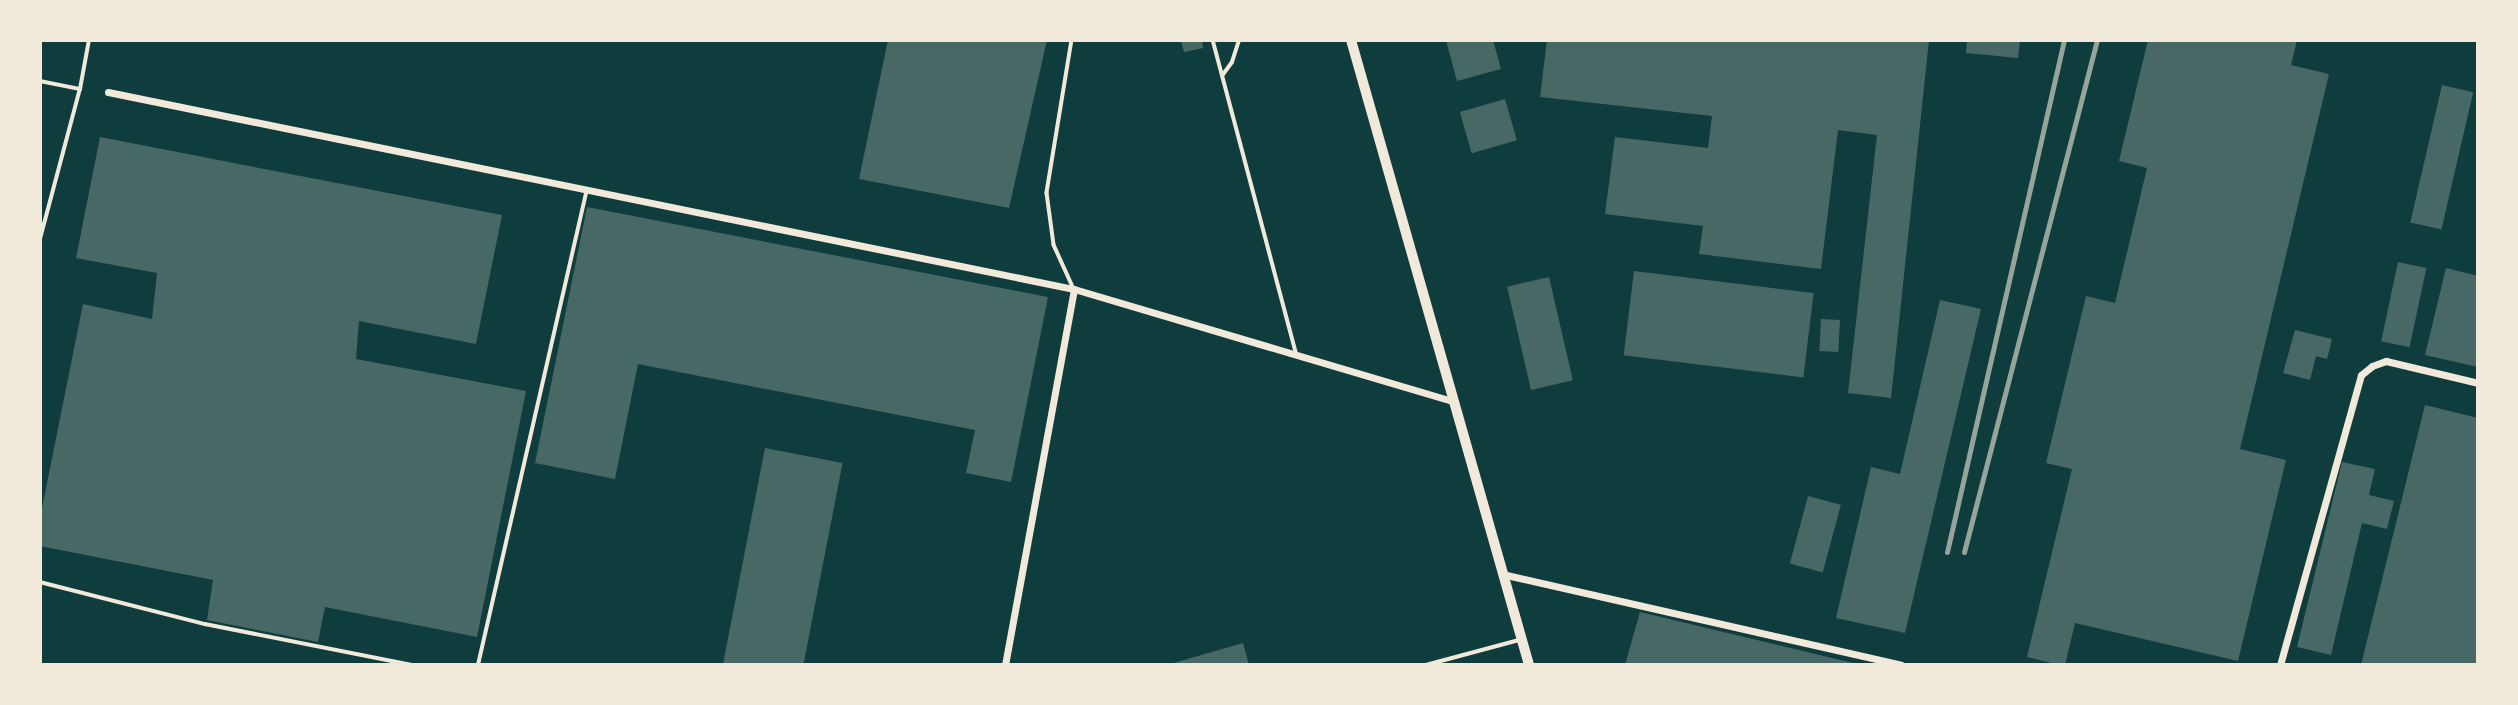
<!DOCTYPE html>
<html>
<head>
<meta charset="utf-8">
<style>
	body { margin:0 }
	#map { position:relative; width:2518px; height:705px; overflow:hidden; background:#0f3d3e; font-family:"Fira Sans",sans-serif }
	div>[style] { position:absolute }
	.building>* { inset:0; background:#486865; transform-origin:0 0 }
	.service>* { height:3.5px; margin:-1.75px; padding:0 1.75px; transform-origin:1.75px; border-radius:1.75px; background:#f1e9da }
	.minor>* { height:7px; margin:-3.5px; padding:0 3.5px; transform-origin:3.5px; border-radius:3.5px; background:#f1e9da }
	.tertiary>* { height:10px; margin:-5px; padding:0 5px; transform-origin:5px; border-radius:5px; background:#f1e9da }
	.rail>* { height:5px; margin:-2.5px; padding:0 2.5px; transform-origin:2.5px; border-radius:2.5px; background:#97a49c }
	span { translate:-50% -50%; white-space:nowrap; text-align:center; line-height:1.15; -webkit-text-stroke:5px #f1e9da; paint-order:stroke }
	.frame { position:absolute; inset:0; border:42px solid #f1e9da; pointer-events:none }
</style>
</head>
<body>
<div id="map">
	<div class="building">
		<div style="clip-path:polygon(888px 40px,1047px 40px,1009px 208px,859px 179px)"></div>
		<div style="clip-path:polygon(1181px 40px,1202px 40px,1203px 48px,1184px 52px)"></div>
		<div style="clip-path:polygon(1446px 40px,1493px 40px,1501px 69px,1457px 81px)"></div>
		<div style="clip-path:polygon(1547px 40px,1929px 40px,1891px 398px,1848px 393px,1877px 135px,1838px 130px,1821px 269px,1699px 254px,1703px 226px,1605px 214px,1615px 137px,1708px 148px,1712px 116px,1540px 97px)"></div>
		<div style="clip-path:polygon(1967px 40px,2020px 40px,2018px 58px,1966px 53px)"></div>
		<div style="clip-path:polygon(2148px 40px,2297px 40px,2291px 65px,2329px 74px,2240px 449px,2286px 460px,2238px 661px,2075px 623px,2065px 665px,2060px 665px,2027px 657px,2072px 469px,2046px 463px,2086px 296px,2115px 303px,2147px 168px,2119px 161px)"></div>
		<div style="left:2442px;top:85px;width:32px;height:141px;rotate:13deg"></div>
		<div style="left:1505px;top:99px;width:43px;height:47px;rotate:74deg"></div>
		<div style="clip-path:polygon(100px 137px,502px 215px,476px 344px,359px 321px,356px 359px,526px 391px,477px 637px,325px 607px,318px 642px,207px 620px,213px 580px,40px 546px,40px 518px,83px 304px,152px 319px,157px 273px,76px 258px)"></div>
		<div style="clip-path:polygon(587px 207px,1048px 297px,1011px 482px,966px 473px,975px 430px,638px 364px,615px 479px,535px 463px)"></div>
		<div style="left:2398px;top:262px;width:29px;height:81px;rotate:12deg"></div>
		<div style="clip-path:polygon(2446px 268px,2478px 276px,2478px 367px,2425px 355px)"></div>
		<div style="left:1634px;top:271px;width:181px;height:85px;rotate:7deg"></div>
		<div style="left:1549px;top:277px;width:106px;height:43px;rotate:77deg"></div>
		<div style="clip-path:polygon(1940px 300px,1981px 309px,1905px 633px,1836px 618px,1871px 467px,1900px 474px)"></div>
		<div style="left:1821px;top:319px;width:19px;height:32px;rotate:3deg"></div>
		<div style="clip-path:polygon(2295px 330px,2332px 339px,2327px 359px,2316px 356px,2310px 380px,2283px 373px)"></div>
		<div style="clip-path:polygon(2425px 405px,2478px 418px,2478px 665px,2361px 665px)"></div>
		<div style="left:765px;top:448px;width:79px;height:221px;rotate:11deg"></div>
		<div style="clip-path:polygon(2342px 462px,2375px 469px,2369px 495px,2394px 501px,2387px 529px,2362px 523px,2331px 655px,2297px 647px)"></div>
		<div style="left:1808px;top:496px;width:34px;height:70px;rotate:15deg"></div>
		<div style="clip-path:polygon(1640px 612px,1857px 664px,1857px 665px,1625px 665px)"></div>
		<div style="clip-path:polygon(1243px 643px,1249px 665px,1170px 665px,1170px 664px)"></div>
	</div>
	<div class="service">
		<div style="left:1072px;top:40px;width:155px;rotate:99.3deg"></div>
		<div style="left:1047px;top:193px;width:52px;rotate:82.3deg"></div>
		<div style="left:1054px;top:245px;width:48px;rotate:65.6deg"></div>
		<div style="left:1213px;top:40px;width:324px;rotate:75.1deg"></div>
		<div style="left:1222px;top:76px;width:17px;rotate:-54deg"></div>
		<div style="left:1232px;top:62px;width:23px;rotate:-72deg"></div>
		<div style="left:40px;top:81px;width:41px;rotate:11.3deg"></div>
		<div style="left:40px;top:239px;width:155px;rotate:-75.1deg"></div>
		<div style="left:80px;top:89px;width:50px;rotate:-79.6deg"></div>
		<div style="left:40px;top:582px;width:170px;rotate:14.3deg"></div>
		<div style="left:205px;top:624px;width:212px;rotate:11.2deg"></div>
		<div style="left:478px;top:665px;width:487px;rotate:-77.1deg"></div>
		<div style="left:1426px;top:665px;width:96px;rotate:-15deg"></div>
	</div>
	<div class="minor">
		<div style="left:108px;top:92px;width:986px;rotate:11.53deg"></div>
		<div style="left:1074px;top:289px;width:397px;rotate:16.5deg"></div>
		<div style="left:1502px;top:574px;width:409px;rotate:12.8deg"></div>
		<div style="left:1005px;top:665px;width:382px;rotate:-79.6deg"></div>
		<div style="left:2280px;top:665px;width:301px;rotate:-74.4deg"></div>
		<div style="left:2361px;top:375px;width:14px;rotate:-39deg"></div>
		<div style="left:2372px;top:366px;width:15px;rotate:-20deg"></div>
		<div style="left:2386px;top:361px;width:95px;rotate:13.4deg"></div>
	</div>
	<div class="tertiary">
		<div style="left:1351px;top:40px;width:650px;rotate:74.1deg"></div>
	</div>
	<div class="rail">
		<div style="left:1947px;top:552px;width:525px;rotate:-77.13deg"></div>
		<div style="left:1964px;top:552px;width:529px;rotate:-75.44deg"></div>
	</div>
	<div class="frame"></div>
</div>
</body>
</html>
